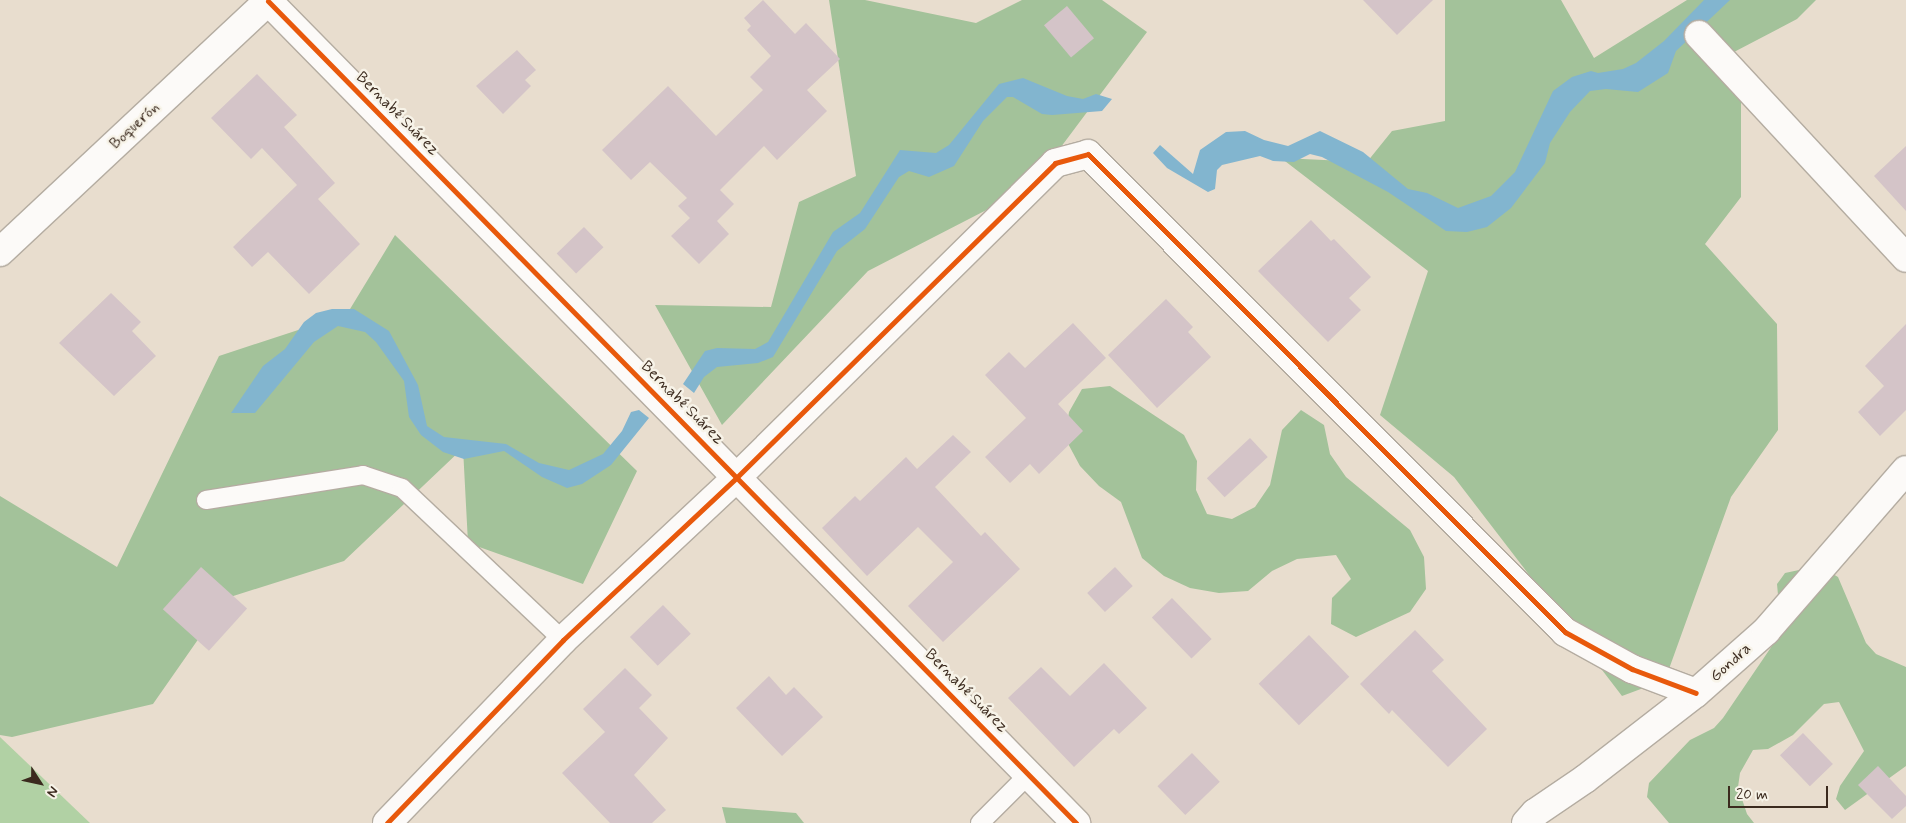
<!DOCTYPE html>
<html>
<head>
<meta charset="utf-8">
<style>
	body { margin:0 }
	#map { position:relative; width:1906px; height:823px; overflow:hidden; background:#e8ddce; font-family:Mynerve,sans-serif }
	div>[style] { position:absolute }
	.green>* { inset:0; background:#b1d1a4 }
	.forest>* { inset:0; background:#a3c29a }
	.water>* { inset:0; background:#82b5cf }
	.building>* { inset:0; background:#d4c4c8; transform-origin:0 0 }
	.roads { filter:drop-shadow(1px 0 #b4aca1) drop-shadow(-1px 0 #b4aca1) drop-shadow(0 1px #b4aca1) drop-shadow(0 -1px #b4aca1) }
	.service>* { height:18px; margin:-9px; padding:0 9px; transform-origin:9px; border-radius:9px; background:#fcfaf8 }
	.minor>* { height:28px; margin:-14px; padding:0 14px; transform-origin:14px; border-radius:14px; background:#fcfaf8 }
	.tertiary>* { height:28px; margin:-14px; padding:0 14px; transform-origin:14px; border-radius:14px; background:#fcfaf8 }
	.cycleway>* { height:5px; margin:-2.5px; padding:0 2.5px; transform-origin:2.5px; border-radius:2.5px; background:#e8590c }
	span { translate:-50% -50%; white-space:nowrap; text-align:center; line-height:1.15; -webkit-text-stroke:5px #f7f3e8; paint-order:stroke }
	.street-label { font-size:16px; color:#3b2a1e }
	.north { position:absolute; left:15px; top:758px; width:50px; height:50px; -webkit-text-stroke:4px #f7f3e8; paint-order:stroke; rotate:125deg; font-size:14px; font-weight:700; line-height:20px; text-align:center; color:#3b2a1e }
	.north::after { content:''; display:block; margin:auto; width:18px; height:22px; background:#3b2a1e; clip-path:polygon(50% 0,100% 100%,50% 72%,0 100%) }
	.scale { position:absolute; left:1728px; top:786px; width:100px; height:22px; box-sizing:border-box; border:2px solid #3b2a1e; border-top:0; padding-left:6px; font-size:15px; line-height:18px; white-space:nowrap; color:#3b2a1e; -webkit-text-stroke:4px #f7f3e8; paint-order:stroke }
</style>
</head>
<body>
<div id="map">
	<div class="green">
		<div style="clip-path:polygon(0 737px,90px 823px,0 823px)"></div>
	</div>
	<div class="forest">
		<div style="clip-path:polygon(829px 0,865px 0,976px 23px,1022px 0,1102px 0,1147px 32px,1031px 187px,868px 271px,722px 425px,655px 305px,771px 307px,799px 202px,856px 176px)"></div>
		<div style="clip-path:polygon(1445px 0,1561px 0,1594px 58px,1687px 0,1816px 0,1797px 19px,1711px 64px,1741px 91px,1741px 197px,1705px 244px,1777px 324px,1778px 430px,1731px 497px,1665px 680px,1622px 696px,1454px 477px,1380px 415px,1428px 271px,1281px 158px,1367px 162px,1392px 131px,1445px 121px)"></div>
		<div style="clip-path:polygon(395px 235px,637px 471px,583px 584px,468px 543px,463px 448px,344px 561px,227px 598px,153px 704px,12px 737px,0 735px,0 496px,117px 567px,219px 356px,347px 314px)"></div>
		<div style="clip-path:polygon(1110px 386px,1184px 435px,1197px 461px,1196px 490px,1207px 514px,1232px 519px,1255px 507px,1270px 485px,1282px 430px,1301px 410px,1324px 425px,1330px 454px,1346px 477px,1410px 530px,1424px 557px,1426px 589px,1410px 612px,1356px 637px,1331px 624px,1332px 598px,1351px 579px,1336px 555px,1297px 559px,1272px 571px,1248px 591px,1219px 593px,1190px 588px,1164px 576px,1142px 558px,1121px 502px,1099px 486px,1080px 466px,1065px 438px,1069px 412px,1082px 389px)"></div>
		<div style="clip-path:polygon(1799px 570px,1826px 570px,1838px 577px,1866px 643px,1876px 654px,1906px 667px,1906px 766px,1845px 810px,1836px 799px,1840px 786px,1864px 751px,1839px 702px,1824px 704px,1793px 735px,1768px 749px,1753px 750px,1740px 773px,1738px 787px,1747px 814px,1754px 823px,1669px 823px,1647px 797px,1649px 783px,1690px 740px,1714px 728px,1723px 718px,1776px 640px,1781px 628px,1777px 584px,1785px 573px)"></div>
		<div style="clip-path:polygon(722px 807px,796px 813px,804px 823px,726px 823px)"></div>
	</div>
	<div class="water">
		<div style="clip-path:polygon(1704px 0,1730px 0,1676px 51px,1668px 73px,1638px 92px,1606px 89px,1590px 91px,1570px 112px,1550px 143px,1545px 163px,1511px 208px,1487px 227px,1467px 232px,1446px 231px,1388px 192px,1322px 157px,1310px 154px,1294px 162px,1273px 161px,1260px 156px,1222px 165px,1217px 170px,1215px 189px,1208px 192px,1167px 168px,1153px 153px,1160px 145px,1193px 174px,1200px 150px,1226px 132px,1245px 131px,1264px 140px,1288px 146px,1320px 131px,1363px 152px,1408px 189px,1427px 193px,1458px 208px,1491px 196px,1515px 172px,1553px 91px,1572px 77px,1591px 71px,1598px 73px,1623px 69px,1636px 63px,1664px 41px)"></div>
		<div style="clip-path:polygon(1023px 78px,1067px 96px,1083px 99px,1096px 94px,1112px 99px,1102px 111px,1052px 115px,1042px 114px,1013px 97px,1007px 97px,983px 121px,954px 166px,929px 177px,909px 171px,899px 177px,865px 229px,837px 251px,773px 357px,758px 363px,717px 367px,704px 377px,694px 393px,683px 384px,705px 351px,717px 348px,755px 349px,768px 342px,833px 232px,860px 213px,900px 150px,936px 153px,949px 145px,999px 84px)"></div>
		<div style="clip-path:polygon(332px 309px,354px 309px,389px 331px,418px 385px,427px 426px,444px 437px,506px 444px,539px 463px,569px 470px,603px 454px,622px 431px,631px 412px,639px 410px,649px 418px,611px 465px,582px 484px,567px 488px,542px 477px,504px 451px,464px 459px,443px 452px,421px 435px,409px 417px,404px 381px,376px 342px,365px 332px,338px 326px,314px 342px,255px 413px,231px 413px,263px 366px,285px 349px,304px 322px,316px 313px)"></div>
	</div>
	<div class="building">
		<div style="clip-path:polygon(763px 0,795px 34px,806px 23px,840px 59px,807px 90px,827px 111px,777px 160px,764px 146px,720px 190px,734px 204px,717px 221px,729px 234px,699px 264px,671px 236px,690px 218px,678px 206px,687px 198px,650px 162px,631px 180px,602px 150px,668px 86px,716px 136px,763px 90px,750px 77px,771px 56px,747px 30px,751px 26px,744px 18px)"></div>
		<div style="clip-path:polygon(1363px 0,1433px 0,1397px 35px)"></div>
		<div style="left:1067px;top:6px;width:42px;height:30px;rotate:50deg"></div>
		<div style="clip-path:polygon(517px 50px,536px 70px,525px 80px,531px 86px,503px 114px,476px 86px)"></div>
		<div style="clip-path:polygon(257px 74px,297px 115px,284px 127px,335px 183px,318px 199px,360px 244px,309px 294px,268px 252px,252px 267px,233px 247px,297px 185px,262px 148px,251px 159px,211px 118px)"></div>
		<div style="clip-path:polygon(1906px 146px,1906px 211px,1874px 176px)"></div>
		<div style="clip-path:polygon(1311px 220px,1331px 241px,1334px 239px,1371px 277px,1349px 298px,1361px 310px,1328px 342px,1258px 271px)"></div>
		<div style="left:584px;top:227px;width:28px;height:38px;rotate:46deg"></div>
		<div style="clip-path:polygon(111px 293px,141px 322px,132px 331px,156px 356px,114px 396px,59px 343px)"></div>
		<div style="clip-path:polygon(1166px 299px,1193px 327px,1188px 332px,1211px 357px,1157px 408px,1108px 355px)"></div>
		<div style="clip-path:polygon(1073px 323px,1106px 358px,1058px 404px,1083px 431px,1039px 474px,1030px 464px,1010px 483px,985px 457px,1026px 418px,985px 375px,1009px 352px,1025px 368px)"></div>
		<div style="clip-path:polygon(1906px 324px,1906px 410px,1880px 436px,1858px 412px,1884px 386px,1865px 366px)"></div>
		<div style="clip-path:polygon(953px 435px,971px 452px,935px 487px,981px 536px,985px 532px,1020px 569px,943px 642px,908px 606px,953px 562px,918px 527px,867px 576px,822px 528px,855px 496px,860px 501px,906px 457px,917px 469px)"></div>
		<div style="left:1250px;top:438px;width:26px;height:59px;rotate:47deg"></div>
		<div style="left:201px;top:567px;width:62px;height:57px;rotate:42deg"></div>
		<div style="left:1115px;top:567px;width:26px;height:38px;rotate:47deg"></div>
		<div style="left:1172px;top:598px;width:57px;height:28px;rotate:46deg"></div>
		<div style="left:663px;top:605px;width:40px;height:46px;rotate:46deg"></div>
		<div style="clip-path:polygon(1415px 630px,1444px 660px,1432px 671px,1487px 729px,1448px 767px,1392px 710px,1389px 714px,1360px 684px)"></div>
		<div style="left:1309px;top:635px;width:58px;height:70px;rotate:46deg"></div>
		<div style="clip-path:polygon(1104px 663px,1147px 708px,1119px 734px,1114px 729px,1074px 767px,1008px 698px,1041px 667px,1070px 696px)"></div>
		<div style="clip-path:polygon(625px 668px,652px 695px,639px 708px,668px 738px,634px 775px,666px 810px,652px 823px,610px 823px,562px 773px,605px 732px,583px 709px)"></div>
		<div style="clip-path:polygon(769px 676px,786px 695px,794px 687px,823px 717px,782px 756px,736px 708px)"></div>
		<div style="left:1803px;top:733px;width:43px;height:32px;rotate:46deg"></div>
		<div style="left:1192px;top:753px;width:40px;height:48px;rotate:46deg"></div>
		<div style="clip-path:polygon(1878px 766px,1906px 796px,1906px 806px,1892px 819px,1858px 785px)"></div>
	</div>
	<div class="roads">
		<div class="service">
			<div style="left:206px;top:500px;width:159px;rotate:-9deg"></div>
			<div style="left:363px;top:475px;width:41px;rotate:18.4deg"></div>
			<div style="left:402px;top:488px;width:221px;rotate:43.4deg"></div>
			<div style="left:980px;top:823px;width:71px;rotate:-45deg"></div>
		</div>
		<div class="minor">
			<div style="left:268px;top:1px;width:1153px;rotate:45.49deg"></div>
			<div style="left:1699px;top:35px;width:304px;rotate:47.1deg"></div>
			<div style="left:387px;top:823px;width:254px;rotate:-46.1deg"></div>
			<div style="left:563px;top:640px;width:238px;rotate:-43.1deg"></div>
			<div style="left:737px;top:477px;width:447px;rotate:-44.6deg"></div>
			<div style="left:1055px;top:163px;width:34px;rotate:-15deg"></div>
			<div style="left:1088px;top:154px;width:675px;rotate:45.06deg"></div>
			<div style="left:1565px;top:632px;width:77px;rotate:28.9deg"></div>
			<div style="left:1632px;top:669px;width:68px;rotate:20.6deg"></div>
			<div style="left:1526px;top:823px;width:13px;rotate:-48deg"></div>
			<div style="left:1535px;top:813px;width:60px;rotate:-34.2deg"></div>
			<div style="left:1585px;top:779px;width:140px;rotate:-37.8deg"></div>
			<div style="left:1696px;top:693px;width:94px;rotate:-41.5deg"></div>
			<div style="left:1766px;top:631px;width:213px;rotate:-49deg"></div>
		</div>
		<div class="tertiary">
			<div style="left:0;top:252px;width:369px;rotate:-43.1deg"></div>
		</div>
	</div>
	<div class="cycleway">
		<div style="left:268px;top:1px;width:1153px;rotate:45.49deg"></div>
		<div style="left:387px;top:823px;width:254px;rotate:-46.1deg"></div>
		<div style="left:563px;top:640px;width:238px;rotate:-43.1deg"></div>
		<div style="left:737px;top:477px;width:447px;rotate:-44.6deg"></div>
		<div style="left:1055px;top:163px;width:34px;rotate:-15deg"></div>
		<div style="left:1088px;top:154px;width:675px;rotate:45.06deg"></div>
		<div style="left:1565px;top:632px;width:77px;rotate:28.9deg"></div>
		<div style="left:1632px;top:669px;width:68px;rotate:20.6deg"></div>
	</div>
	<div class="street-label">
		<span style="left:397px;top:114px;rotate:45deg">Bernabé Suárez</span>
		<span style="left:135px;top:126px;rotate:-43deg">Boquerón</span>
		<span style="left:682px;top:403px;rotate:45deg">Bernabé Suárez</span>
		<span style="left:1731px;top:663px;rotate:-42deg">Gondra</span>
		<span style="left:966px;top:691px;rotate:45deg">Bernabé Suárez</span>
	</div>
	<div class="north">N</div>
	<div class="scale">20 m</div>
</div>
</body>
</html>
